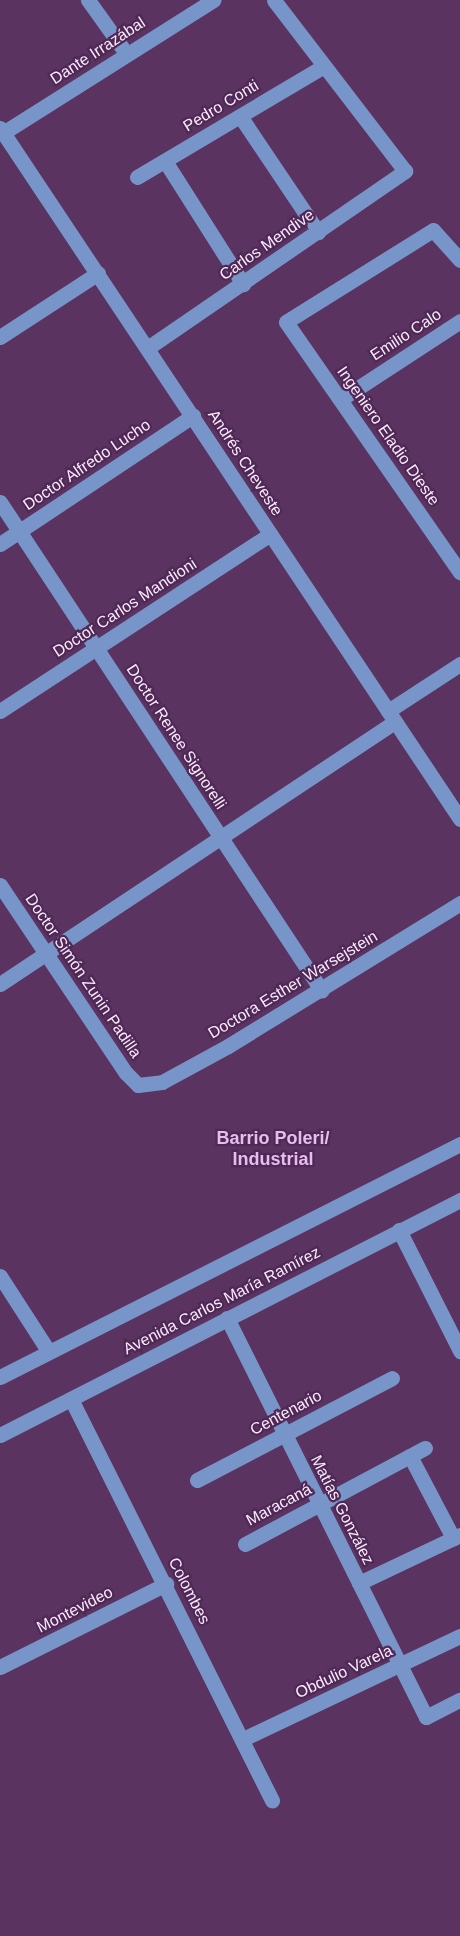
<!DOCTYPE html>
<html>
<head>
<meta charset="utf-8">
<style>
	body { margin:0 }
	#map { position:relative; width:460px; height:1936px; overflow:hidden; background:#5a3360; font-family:Helvetica,sans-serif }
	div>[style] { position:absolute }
	.minor>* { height:15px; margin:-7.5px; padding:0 7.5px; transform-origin:7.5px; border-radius:7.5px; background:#7895c9 }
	span { translate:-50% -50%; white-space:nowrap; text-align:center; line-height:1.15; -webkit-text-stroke:4.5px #4f2955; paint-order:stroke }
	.street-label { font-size:16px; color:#fce9ff }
	.neighbourhood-label { font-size:18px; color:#e9bcf0; font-weight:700 }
</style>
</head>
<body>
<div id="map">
	<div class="minor">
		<div style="left:88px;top:0;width:65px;rotate:54.4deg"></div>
		<div style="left:240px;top:116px;width:140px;rotate:56.1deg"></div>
		<div style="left:0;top:128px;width:830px;rotate:56.35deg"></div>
		<div style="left:3px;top:133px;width:249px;rotate:-32.3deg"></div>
		<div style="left:165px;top:161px;width:146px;rotate:57.6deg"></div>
		<div style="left:137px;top:177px;width:217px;rotate:-30.7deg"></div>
		<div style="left:460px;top:260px;width:40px;rotate:-132deg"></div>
		<div style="left:433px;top:230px;width:173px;rotate:148deg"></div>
		<div style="left:286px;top:322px;width:305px;rotate:55.2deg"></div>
		<div style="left:0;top:337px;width:117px;rotate:-33.1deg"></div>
		<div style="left:149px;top:347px;width:311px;rotate:-34.5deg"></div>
		<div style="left:405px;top:171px;width:215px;rotate:-127.5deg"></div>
		<div style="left:341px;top:399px;width:142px;rotate:-33.2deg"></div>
		<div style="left:0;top:502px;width:585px;rotate:56.64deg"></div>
		<div style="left:0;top:544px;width:232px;rotate:-33.6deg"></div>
		<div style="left:0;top:711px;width:323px;rotate:-33.2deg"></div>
		<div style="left:388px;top:711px;width:86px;rotate:-33.1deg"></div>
		<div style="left:0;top:885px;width:226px;rotate:56.2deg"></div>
		<div style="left:126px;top:1073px;width:17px;rotate:45deg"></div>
		<div style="left:138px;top:1085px;width:24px;rotate:-7deg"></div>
		<div style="left:162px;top:1082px;width:75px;rotate:-28.6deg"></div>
		<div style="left:228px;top:1046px;width:273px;rotate:-31.6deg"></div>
		<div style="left:0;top:984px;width:474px;rotate:-33.6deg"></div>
		<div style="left:399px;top:1230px;width:136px;rotate:63.2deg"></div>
		<div style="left:0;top:1276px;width:90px;rotate:57.2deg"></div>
		<div style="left:227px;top:1318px;width:446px;rotate:63.5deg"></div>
		<div style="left:426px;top:1717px;width:38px;rotate:-27deg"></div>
		<div style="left:0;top:1377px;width:516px;rotate:-26.86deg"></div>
		<div style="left:71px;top:1399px;width:449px;rotate:63.4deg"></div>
		<div style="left:0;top:1435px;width:517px;rotate:-27.06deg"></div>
		<div style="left:410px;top:1456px;width:93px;rotate:62.3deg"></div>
		<div style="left:197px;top:1480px;width:220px;rotate:-27.6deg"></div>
		<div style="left:245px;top:1544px;width:204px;rotate:-28.1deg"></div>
		<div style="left:359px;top:1583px;width:112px;rotate:-25.4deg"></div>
		<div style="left:0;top:1667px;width:186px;rotate:-26.6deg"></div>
		<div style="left:243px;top:1739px;width:240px;rotate:-25.4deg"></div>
	</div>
	<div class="street-label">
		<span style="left:98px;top:51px;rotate:-33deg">Dante Irrazábal</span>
		<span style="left:221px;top:106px;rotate:-31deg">Pedro Conti</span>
		<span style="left:267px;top:245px;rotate:-35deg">Carlos Mendive</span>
		<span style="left:406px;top:335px;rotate:-33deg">Emilio Calo</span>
		<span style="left:388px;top:436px;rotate:55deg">Ingeniero Eladio Dieste</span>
		<span style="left:245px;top:463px;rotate:57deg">Andrés Cheveste</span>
		<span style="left:87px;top:465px;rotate:-34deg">Doctor Alfredo Lucho</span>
		<span style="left:125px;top:608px;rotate:-33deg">Doctor Carlos Mandioni</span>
		<span style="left:176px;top:737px;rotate:57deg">Doctor Renee Signorelli</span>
		<span style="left:83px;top:976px;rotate:56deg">Doctor Simón Zunin Padilla</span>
		<span style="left:293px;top:985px;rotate:-31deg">Doctora Esther Warsejstein</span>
		<span style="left:222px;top:1301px;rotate:-27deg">Avenida Carlos María Ramírez</span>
		<span style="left:286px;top:1413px;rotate:-28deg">Centenario</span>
		<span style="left:279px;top:1505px;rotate:-28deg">Maracaná</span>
		<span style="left:342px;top:1510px;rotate:63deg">Matías González</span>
		<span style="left:189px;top:1591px;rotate:63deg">Colombes</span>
		<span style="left:75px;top:1610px;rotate:-27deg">Montevideo</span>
		<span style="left:344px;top:1672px;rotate:-25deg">Obdulio Varela</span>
	</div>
	<div class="neighbourhood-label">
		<span style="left:273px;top:1149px">Barrio Poleri/<br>Industrial</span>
	</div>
</div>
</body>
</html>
